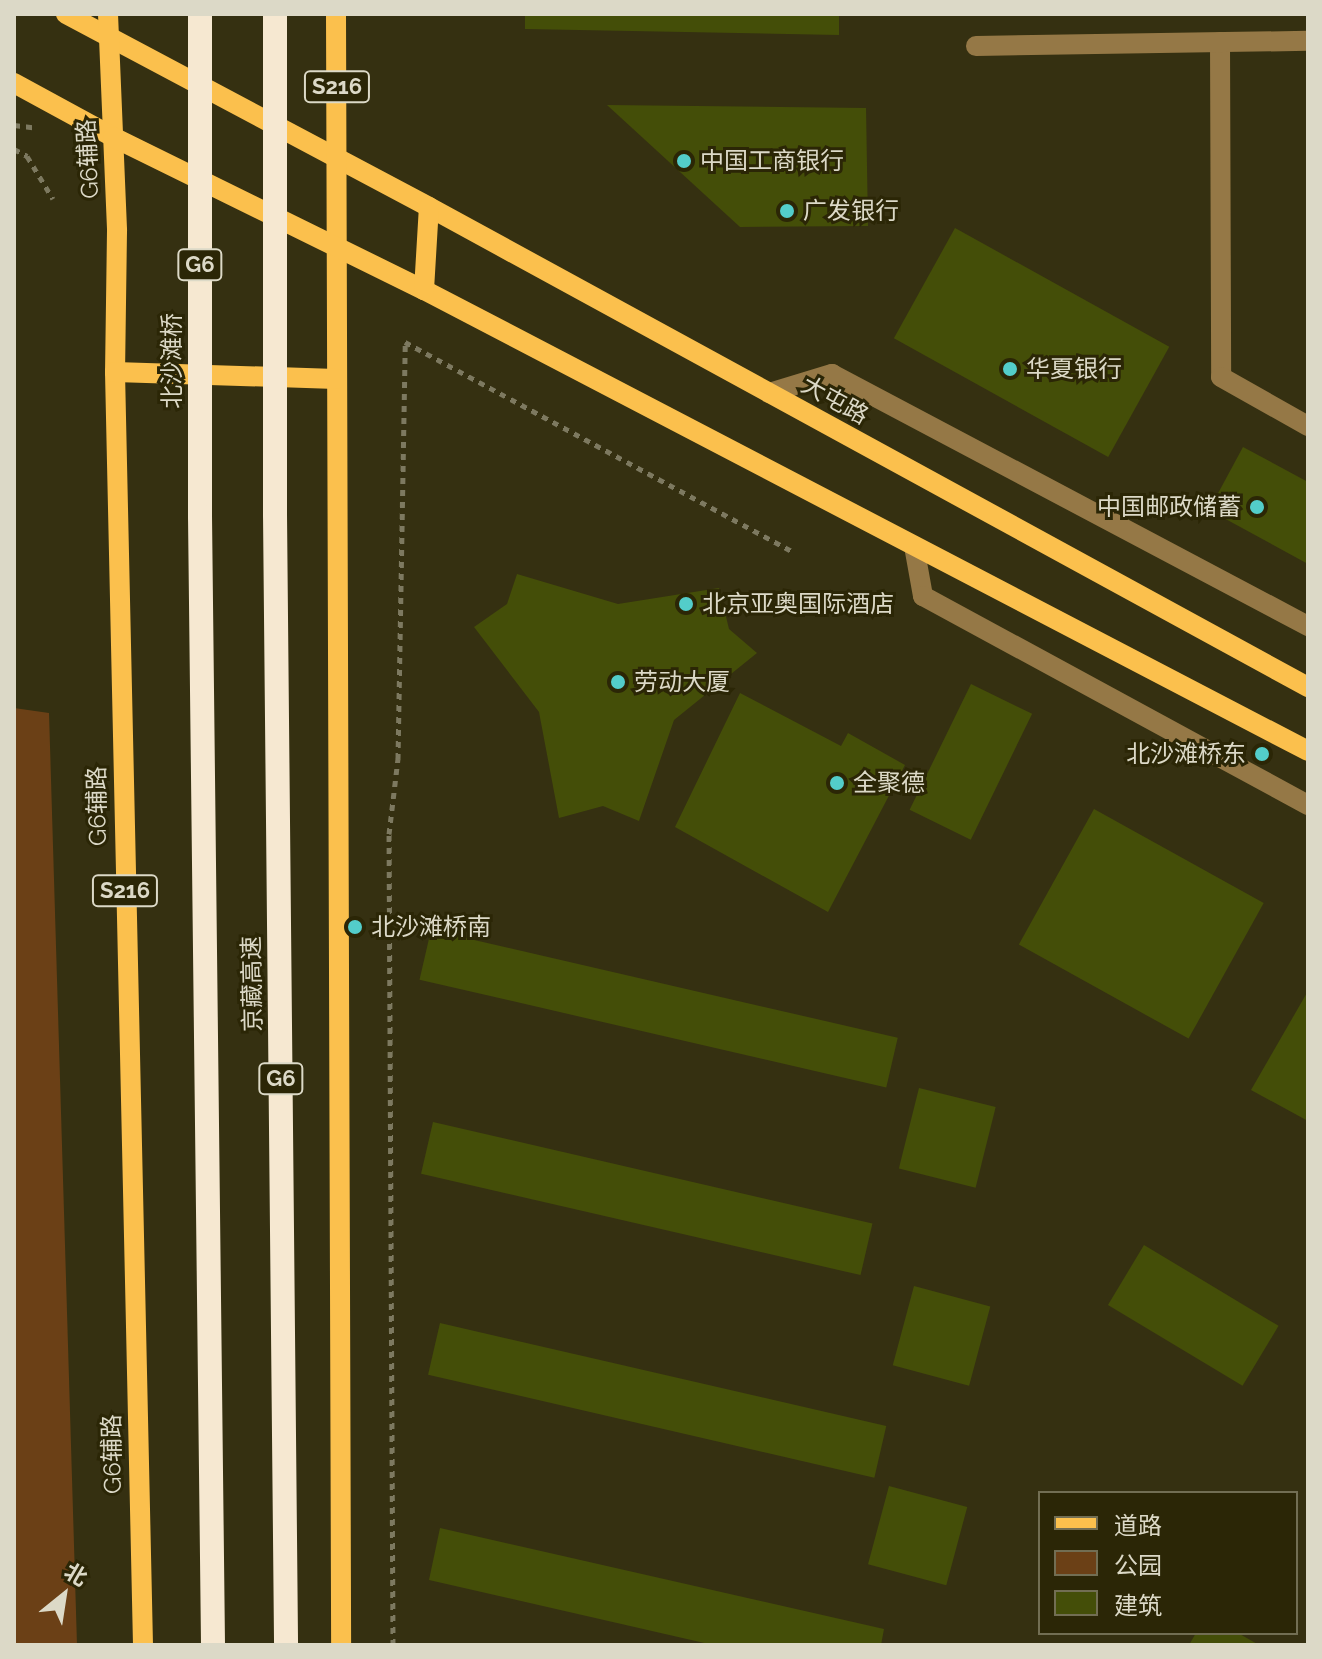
<!DOCTYPE html>
<html>
<head>
<meta charset="utf-8">
<style>
	body { margin:0 }
	#map { position:relative; width:1322px; height:1659px; overflow:hidden; background:#353011; font-family:Raleway,"Noto Sans SC",sans-serif }
	div>[style] { position:absolute }
	.green>* { inset:0; background:#6b4016 }
	.building>* { inset:0; background:#444e08; transform-origin:0 0 }
	.path>* { height:5px; margin-top:-2.5px; transform-origin:0; background:repeating-linear-gradient(90deg,#7d7960 0 6px,transparent 0 12px) }
	.minor>* { height:20px; margin:-10px; padding:0 10px; transform-origin:10px; border-radius:10px; background:#957846 }
	.major>* { height:20px; margin:-10px; padding:0 10px; transform-origin:10px; border-radius:10px; background:#fbc04d }
	.highway>* { height:24px; margin:-12px; padding:0 12px; transform-origin:12px; border-radius:12px; background:#f6e8d1 }
	.dots>* { width:22px; height:22px; translate:-50% -50%; box-sizing:border-box; border:4px solid #2b2606; border-radius:50% }
	span { translate:-50% -50%; white-space:nowrap; text-align:center; line-height:1.15; -webkit-text-stroke:6px #2b2606; paint-order:stroke }
	.shield-label span { padding:2px 6px; background:#2b2606; border:2px solid; border-radius:6px; -webkit-text-stroke-width:0 }
	.shield-label { font-size:22px; color:#dcd9c7; font-weight:700 }
	.street-label { font-size:24px; color:#dcd9c7 }
	.poi-label { font-size:24px; color:#dcd9c7 }
	.left { translate:0 -50%; text-align:left }
	.right { translate:-100% -50%; text-align:right }
	.frame { position:absolute; inset:0; border:16px solid #dcd9c7; pointer-events:none }
	.legend { position:absolute; left:1038px; top:1491px; width:260px; height:144px; box-sizing:border-box; background:#2b2606; border:2px solid #726e53; margin:0; padding:10px 14px; list-style:none; font-size:24px; color:#dcd9c7 }
	.legend li { display:flex; align-items:center; gap:16px; height:40px }
	.legend b { width:40px; border:2px solid #726e53 }
	.north { position:absolute; left:24px; top:1555px; width:80px; height:80px; -webkit-text-stroke:6px #2b2606; paint-order:stroke; rotate:30deg; font-size:22px; font-weight:700; line-height:32px; text-align:center; color:#dcd9c7 }
	.north::after { content:''; display:block; margin:auto; width:28px; height:36px; background:#dcd9c7; clip-path:polygon(50% 0,100% 100%,50% 72%,0 100%) }
</style>
</head>
<body>
<div id="map">
	<div class="green">
		<div style="clip-path:polygon(14px 708px,49px 713px,77px 1645px,14px 1645px)"></div>
	</div>
	<div class="building">
		<div style="clip-path:polygon(525px 14px,839px 14px,839px 35px,525px 29px)"></div>
		<div style="clip-path:polygon(607px 105px,866px 108px,868px 226px,740px 227px)"></div>
		<div style="left:955px;top:228px;width:245px;height:126px;rotate:29deg"></div>
		<div style="clip-path:polygon(1243px 447px,1308px 482px,1308px 564px,1209px 510px)"></div>
		<div style="clip-path:polygon(517px 574px,618px 604px,719px 588px,729px 629px,757px 653px,674px 720px,639px 821px,603px 806px,559px 818px,539px 712px,474px 627px,507px 604px)"></div>
		<div style="left:971px;top:684px;width:68px;height:140px;rotate:26deg"></div>
		<div style="clip-path:polygon(740px 693px,841px 746px,848px 733px,905px 765px,828px 912px,675px 827px)"></div>
		<div style="left:1094px;top:809px;width:194px;height:155px;rotate:29deg"></div>
		<div style="left:431px;top:930px;width:479px;height:51px;rotate:13deg"></div>
		<div style="clip-path:polygon(1308px 991px,1308px 1121px,1251px 1090px)"></div>
		<div style="left:919px;top:1088px;width:79px;height:83px;rotate:14deg"></div>
		<div style="left:433px;top:1122px;width:451px;height:53px;rotate:13deg"></div>
		<div style="left:1144px;top:1245px;width:157px;height:70px;rotate:31deg"></div>
		<div style="left:914px;top:1286px;width:79px;height:82px;rotate:15deg"></div>
		<div style="left:440px;top:1323px;width:458px;height:53px;rotate:13deg"></div>
		<div style="left:889px;top:1486px;width:81px;height:81px;rotate:15deg"></div>
		<div style="clip-path:polygon(440px 1528px,884px 1629px,881px 1645px,713px 1645px,429px 1580px)"></div>
		<div style="clip-path:polygon(1196px 1633px,1238px 1633px,1259px 1645px,1189px 1645px)"></div>
	</div>
	<div class="path">
		<div style="left:14px;top:125px;width:23px;rotate:7deg"></div>
		<div style="left:14px;top:149px;width:15px;rotate:28deg"></div>
		<div style="left:27px;top:156px;width:50px;rotate:58.8deg"></div>
		<div style="left:393px;top:1645px;width:811px;rotate:-90.28deg"></div>
		<div style="left:389px;top:834px;width:76px;rotate:-83.2deg"></div>
		<div style="left:398px;top:759px;width:417px;rotate:-89deg"></div>
		<div style="left:405px;top:342px;width:440px;rotate:28.4deg"></div>
	</div>
	<div class="minor">
		<div style="left:1220px;top:42px;width:335px;rotate:89.8deg"></div>
		<div style="left:1221px;top:377px;width:100px;rotate:29.4deg"></div>
		<div style="left:976px;top:46px;width:332px;rotate:-0.9deg"></div>
		<div style="left:769px;top:393px;width:66px;rotate:-16.8deg"></div>
		<div style="left:832px;top:374px;width:539px;rotate:27.9deg"></div>
		<div style="left:914px;top:546px;width:51px;rotate:79.8deg"></div>
		<div style="left:923px;top:596px;width:438px;rotate:28.5deg"></div>
	</div>
	<div class="major">
		<div style="left:66px;top:14px;width:411px;rotate:28deg"></div>
		<div style="left:429px;top:207px;width:1002px;rotate:28.64deg"></div>
		<div style="left:108px;top:14px;width:217px;rotate:87.6deg"></div>
		<div style="left:117px;top:231px;width:141px;rotate:90.8deg"></div>
		<div style="left:115px;top:372px;width:1273px;rotate:88.74deg"></div>
		<div style="left:336px;top:14px;width:1631px;rotate:89.82deg"></div>
		<div style="left:14px;top:83px;width:113px;rotate:28.6deg"></div>
		<div style="left:113px;top:137px;width:347px;rotate:26.2deg"></div>
		<div style="left:424px;top:290px;width:997px;rotate:27.54deg"></div>
		<div style="left:424px;top:290px;width:83px;rotate:-86.6deg"></div>
		<div style="left:115px;top:372px;width:221px;rotate:1.8deg"></div>
	</div>
	<div class="highway">
		<div style="left:200px;top:14px;width:502px;rotate:90deg"></div>
		<div style="left:200px;top:516px;width:1129px;rotate:89.34deg"></div>
		<div style="left:275px;top:14px;width:500px;rotate:90deg"></div>
		<div style="left:275px;top:514px;width:1131px;rotate:89.44deg"></div>
	</div>
	<div class="dots">
		<div style="left:684px;top:161px;background:#53cdca"></div>
		<div style="left:787px;top:211px;background:#53cdca"></div>
		<div style="left:1010px;top:369px;background:#53cdca"></div>
		<div style="left:1257px;top:507px;background:#53cdca"></div>
		<div style="left:686px;top:604px;background:#53cdca"></div>
		<div style="left:618px;top:682px;background:#53cdca"></div>
		<div style="left:1262px;top:754px;background:#53cdca"></div>
		<div style="left:837px;top:783px;background:#53cdca"></div>
		<div style="left:355px;top:927px;background:#53cdca"></div>
	</div>
	<div class="shield-label">
		<span style="left:337px;top:87px">S216</span>
		<span style="left:200px;top:265px">G6</span>
		<span style="left:125px;top:891px">S216</span>
		<span style="left:281px;top:1079px">G6</span>
	</div>
	<div class="street-label">
		<span style="left:88px;top:159px;rotate:-93deg">G6辅路</span>
		<span style="left:172px;top:361px;rotate:-90deg">北沙滩桥</span>
		<span style="left:835px;top:400px;rotate:29deg">大屯路</span>
		<span style="left:97px;top:806px;rotate:-91deg">G6辅路</span>
		<span style="left:252px;top:984px;rotate:-91deg">京藏高速</span>
		<span style="left:112px;top:1454px;rotate:-91deg">G6辅路</span>
	</div>
	<div class="poi-label">
		<span class="left" style="left:700px;top:161px">中国工商银行</span>
		<span class="left" style="left:803px;top:211px">广发银行</span>
		<span class="left" style="left:1026px;top:369px">华夏银行</span>
		<span class="right" style="left:1241px;top:507px">中国邮政储蓄</span>
		<span class="left" style="left:702px;top:604px">北京亚奥国际酒店</span>
		<span class="left" style="left:634px;top:682px">劳动大厦</span>
		<span class="right" style="left:1246px;top:754px">北沙滩桥东</span>
		<span class="left" style="left:853px;top:783px">全聚德</span>
		<span class="left" style="left:371px;top:927px">北沙滩桥南</span>
	</div>
	<div class="frame"></div>
	<ul class="legend">
	<li><b style="height:10px;background:#fbc04d"></b>道路</li>
	<li><b style="height:22px;background:#6b4016"></b>公园</li>
	<li><b style="height:22px;background:#444e08"></b>建筑</li>
	</ul>
	<div class="north">北</div>
</div>
</body>
</html>
